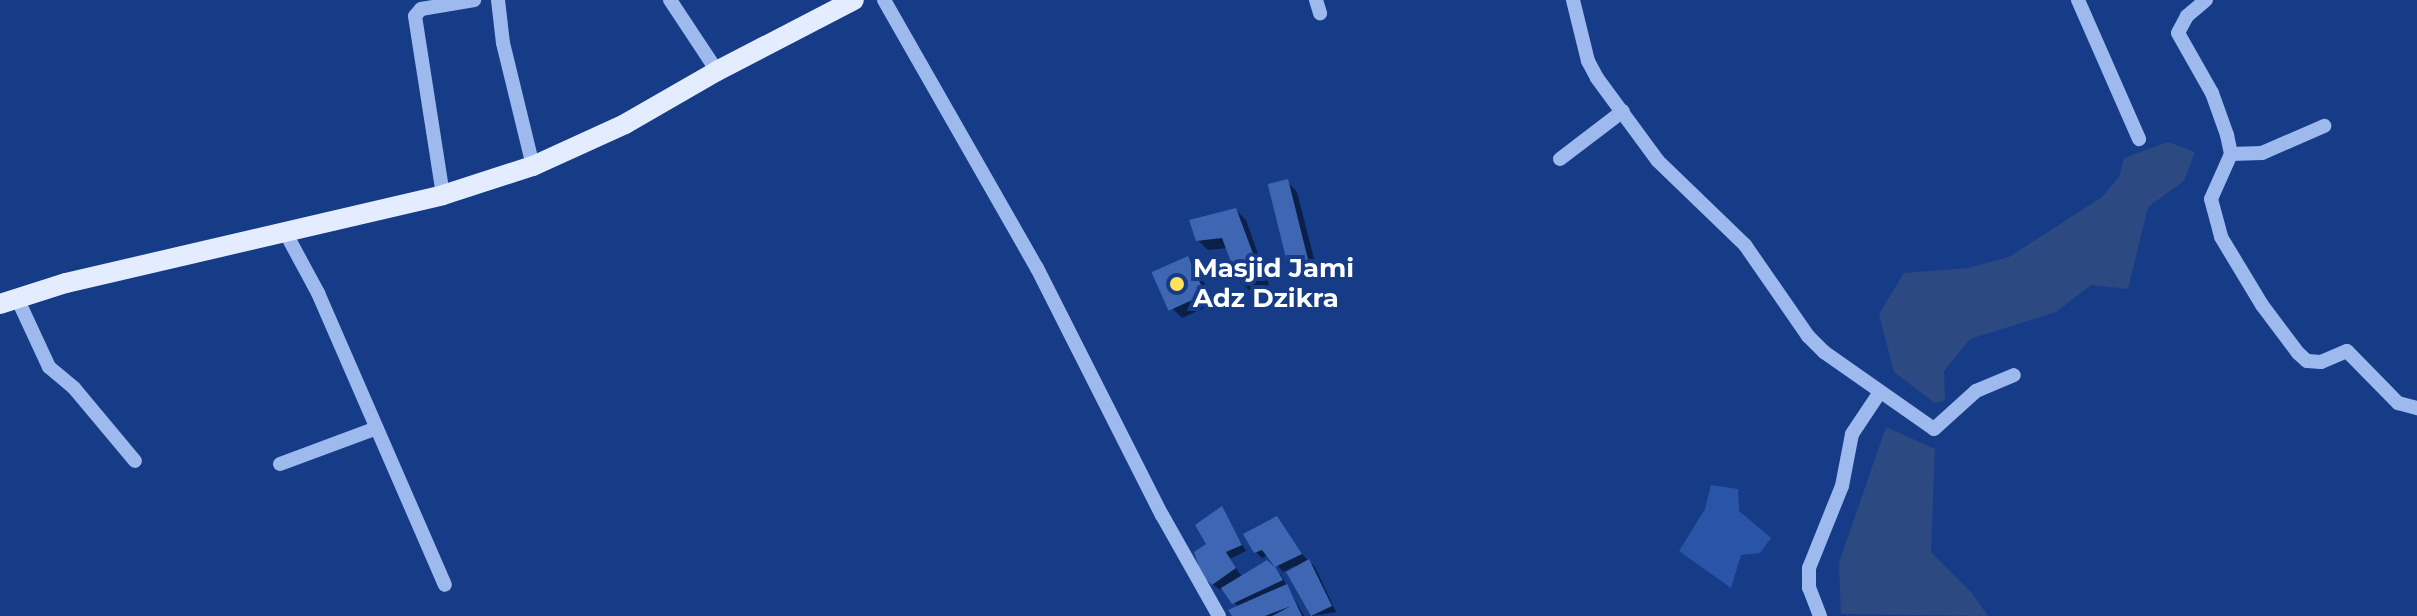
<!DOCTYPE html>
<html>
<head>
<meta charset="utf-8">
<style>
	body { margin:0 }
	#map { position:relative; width:2417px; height:616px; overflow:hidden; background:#163c88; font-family:Montserrat,sans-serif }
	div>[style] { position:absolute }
	.green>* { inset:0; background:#2954a7 }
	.water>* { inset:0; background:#2d4982 }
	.shadow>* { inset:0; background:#0007 }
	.building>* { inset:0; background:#3f66b2; transform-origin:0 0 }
	.minor>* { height:14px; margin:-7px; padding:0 7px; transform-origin:7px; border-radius:7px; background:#9db9ee }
	.major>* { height:20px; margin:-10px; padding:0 10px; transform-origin:10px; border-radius:10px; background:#e4ecff }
	.dots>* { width:22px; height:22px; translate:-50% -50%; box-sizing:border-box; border:4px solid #163c88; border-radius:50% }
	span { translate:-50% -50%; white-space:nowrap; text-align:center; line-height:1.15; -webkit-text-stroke:8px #163c88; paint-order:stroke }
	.poi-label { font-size:26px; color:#fff; font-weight:700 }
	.left { translate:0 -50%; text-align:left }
</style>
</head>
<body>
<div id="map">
	<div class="green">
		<div style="clip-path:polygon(1711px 485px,1738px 489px,1739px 511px,1771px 538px,1760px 553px,1741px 555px,1731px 588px,1679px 551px,1705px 509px)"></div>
	</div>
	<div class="water">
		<div style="clip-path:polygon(2168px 142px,2195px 152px,2184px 181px,2148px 207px,2128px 289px,2091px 285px,2056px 312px,1970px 339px,1944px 371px,1945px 400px,1935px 403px,1894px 372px,1879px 314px,1904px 273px,1968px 268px,2009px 257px,2102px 197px,2119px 177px,2124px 158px)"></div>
		<div style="clip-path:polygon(1886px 427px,1935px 449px,1931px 552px,1971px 592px,1988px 616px,1841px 614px,1839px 563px)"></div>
	</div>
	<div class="shadow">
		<div style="clip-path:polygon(1288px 182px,1297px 192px,1317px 270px,1297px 274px,1287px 264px)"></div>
		<div style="clip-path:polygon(1236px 210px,1246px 220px,1269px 285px,1249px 290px,1239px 280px,1228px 248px,1208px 250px,1198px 240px)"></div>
		<div style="clip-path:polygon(1188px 258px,1198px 268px,1213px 304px,1182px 318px,1172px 308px)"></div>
		<div style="clip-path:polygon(1221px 508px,1246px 551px,1230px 559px,1242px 577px,1267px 562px,1281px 575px,1304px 616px,1234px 616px,1239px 608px,1223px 587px,1220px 590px,1210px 582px,1209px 545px)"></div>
		<div style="clip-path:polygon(1277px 518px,1292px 544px,1315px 567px,1336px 612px,1312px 616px,1289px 573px,1297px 569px,1295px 566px,1283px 572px,1269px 555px,1262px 558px,1256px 552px)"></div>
	</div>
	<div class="building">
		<div style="left:1288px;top:179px;width:84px;height:21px;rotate:76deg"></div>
		<div style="clip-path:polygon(1236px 208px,1261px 275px,1238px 281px,1222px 238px,1196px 241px,1189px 220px)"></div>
		<div style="left:1188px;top:256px;width:42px;height:40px;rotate:66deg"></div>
		<div style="clip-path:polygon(1222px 506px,1242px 545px,1226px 552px,1236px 568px,1212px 585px,1202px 576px,1194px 552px,1206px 544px,1195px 525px)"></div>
		<div style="clip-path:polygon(1277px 516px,1302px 554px,1275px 567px,1283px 580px,1232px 604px,1221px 588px,1267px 560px,1275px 567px,1262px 550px,1254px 553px,1243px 534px)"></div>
		<div style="clip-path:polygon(1309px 559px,1332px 606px,1311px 616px,1286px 572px)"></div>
		<div style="clip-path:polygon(1287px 584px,1302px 616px,1272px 616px,1291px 606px,1265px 616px,1232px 616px,1228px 610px)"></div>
	</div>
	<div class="minor">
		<div style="left:498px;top:0;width:43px;rotate:83.4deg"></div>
		<div style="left:503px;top:43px;width:127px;rotate:76.3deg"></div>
		<div style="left:670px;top:0;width:85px;rotate:56.5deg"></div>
		<div style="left:884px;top:0;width:309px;rotate:60.3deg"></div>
		<div style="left:1037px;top:268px;width:277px;rotate:63.2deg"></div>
		<div style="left:1162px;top:515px;width:116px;rotate:60.6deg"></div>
		<div style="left:1316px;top:0;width:14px;rotate:73deg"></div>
		<div style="left:1573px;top:0;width:63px;rotate:76.2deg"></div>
		<div style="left:1588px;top:61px;width:19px;rotate:62deg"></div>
		<div style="left:1597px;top:78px;width:103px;rotate:53.7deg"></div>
		<div style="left:1658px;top:161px;width:121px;rotate:44deg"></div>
		<div style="left:1745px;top:245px;width:111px;rotate:55.3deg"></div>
		<div style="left:1808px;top:336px;width:23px;rotate:45deg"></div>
		<div style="left:1824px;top:352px;width:134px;rotate:35deg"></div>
		<div style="left:1934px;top:429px;width:57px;rotate:-42.1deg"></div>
		<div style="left:1976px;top:391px;width:41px;rotate:-22.8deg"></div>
		<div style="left:2078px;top:0;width:152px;rotate:66.3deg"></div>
		<div style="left:2206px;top:0;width:25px;rotate:140deg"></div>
		<div style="left:2187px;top:16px;width:19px;rotate:118deg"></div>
		<div style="left:2178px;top:33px;width:69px;rotate:60.5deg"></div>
		<div style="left:2212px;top:93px;width:45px;rotate:70.3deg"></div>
		<div style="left:2227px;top:135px;width:19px;rotate:78deg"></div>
		<div style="left:2231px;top:154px;width:49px;rotate:114deg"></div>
		<div style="left:2211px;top:199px;width:39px;rotate:75deg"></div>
		<div style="left:2221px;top:237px;width:79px;rotate:58.9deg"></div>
		<div style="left:2262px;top:305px;width:60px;rotate:53.1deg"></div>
		<div style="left:2298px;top:353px;width:12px;rotate:42deg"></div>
		<div style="left:2307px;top:361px;width:14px;rotate:4deg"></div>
		<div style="left:2321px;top:362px;width:28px;rotate:-23deg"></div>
		<div style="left:2347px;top:351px;width:73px;rotate:45.6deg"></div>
		<div style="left:2398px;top:403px;width:20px;rotate:15deg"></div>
		<div style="left:2231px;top:154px;width:31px;rotate:-2deg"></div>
		<div style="left:2262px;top:153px;width:68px;rotate:-23.5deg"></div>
		<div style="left:1560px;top:159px;width:79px;rotate:-37.3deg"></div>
		<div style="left:443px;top:195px;width:181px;rotate:-98.9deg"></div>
		<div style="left:415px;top:16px;width:9px;rotate:-49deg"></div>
		<div style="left:421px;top:9px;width:54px;rotate:-9.6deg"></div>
		<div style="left:284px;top:230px;width:72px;rotate:61.6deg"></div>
		<div style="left:318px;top:293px;width:318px;rotate:66.5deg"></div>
		<div style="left:17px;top:298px;width:76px;rotate:65.1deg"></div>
		<div style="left:49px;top:367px;width:33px;rotate:40deg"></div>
		<div style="left:74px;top:388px;width:95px;rotate:50.1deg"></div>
		<div style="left:280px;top:464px;width:103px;rotate:-20.4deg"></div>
		<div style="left:1820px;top:616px;width:30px;rotate:-111deg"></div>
		<div style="left:1809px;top:588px;width:20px;rotate:-90deg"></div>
		<div style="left:1809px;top:568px;width:88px;rotate:-68.1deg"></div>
		<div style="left:1842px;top:486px;width:53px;rotate:-79.1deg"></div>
		<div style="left:1852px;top:434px;width:50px;rotate:-56.3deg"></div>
	</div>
	<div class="major">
		<div style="left:0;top:304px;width:69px;rotate:-17.7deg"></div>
		<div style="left:66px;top:283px;width:387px;rotate:-13.1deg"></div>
		<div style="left:443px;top:195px;width:95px;rotate:-17.9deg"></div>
		<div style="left:533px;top:166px;width:101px;rotate:-24.5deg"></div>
		<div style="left:625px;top:124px;width:106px;rotate:-29.9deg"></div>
		<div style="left:717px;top:71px;width:154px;rotate:-27.4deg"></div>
	</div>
	<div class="dots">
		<div style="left:1177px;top:284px;background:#ffe15a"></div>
	</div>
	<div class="poi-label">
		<span class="left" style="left:1193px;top:284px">Masjid Jami<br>Adz Dzikra</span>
	</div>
</div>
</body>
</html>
